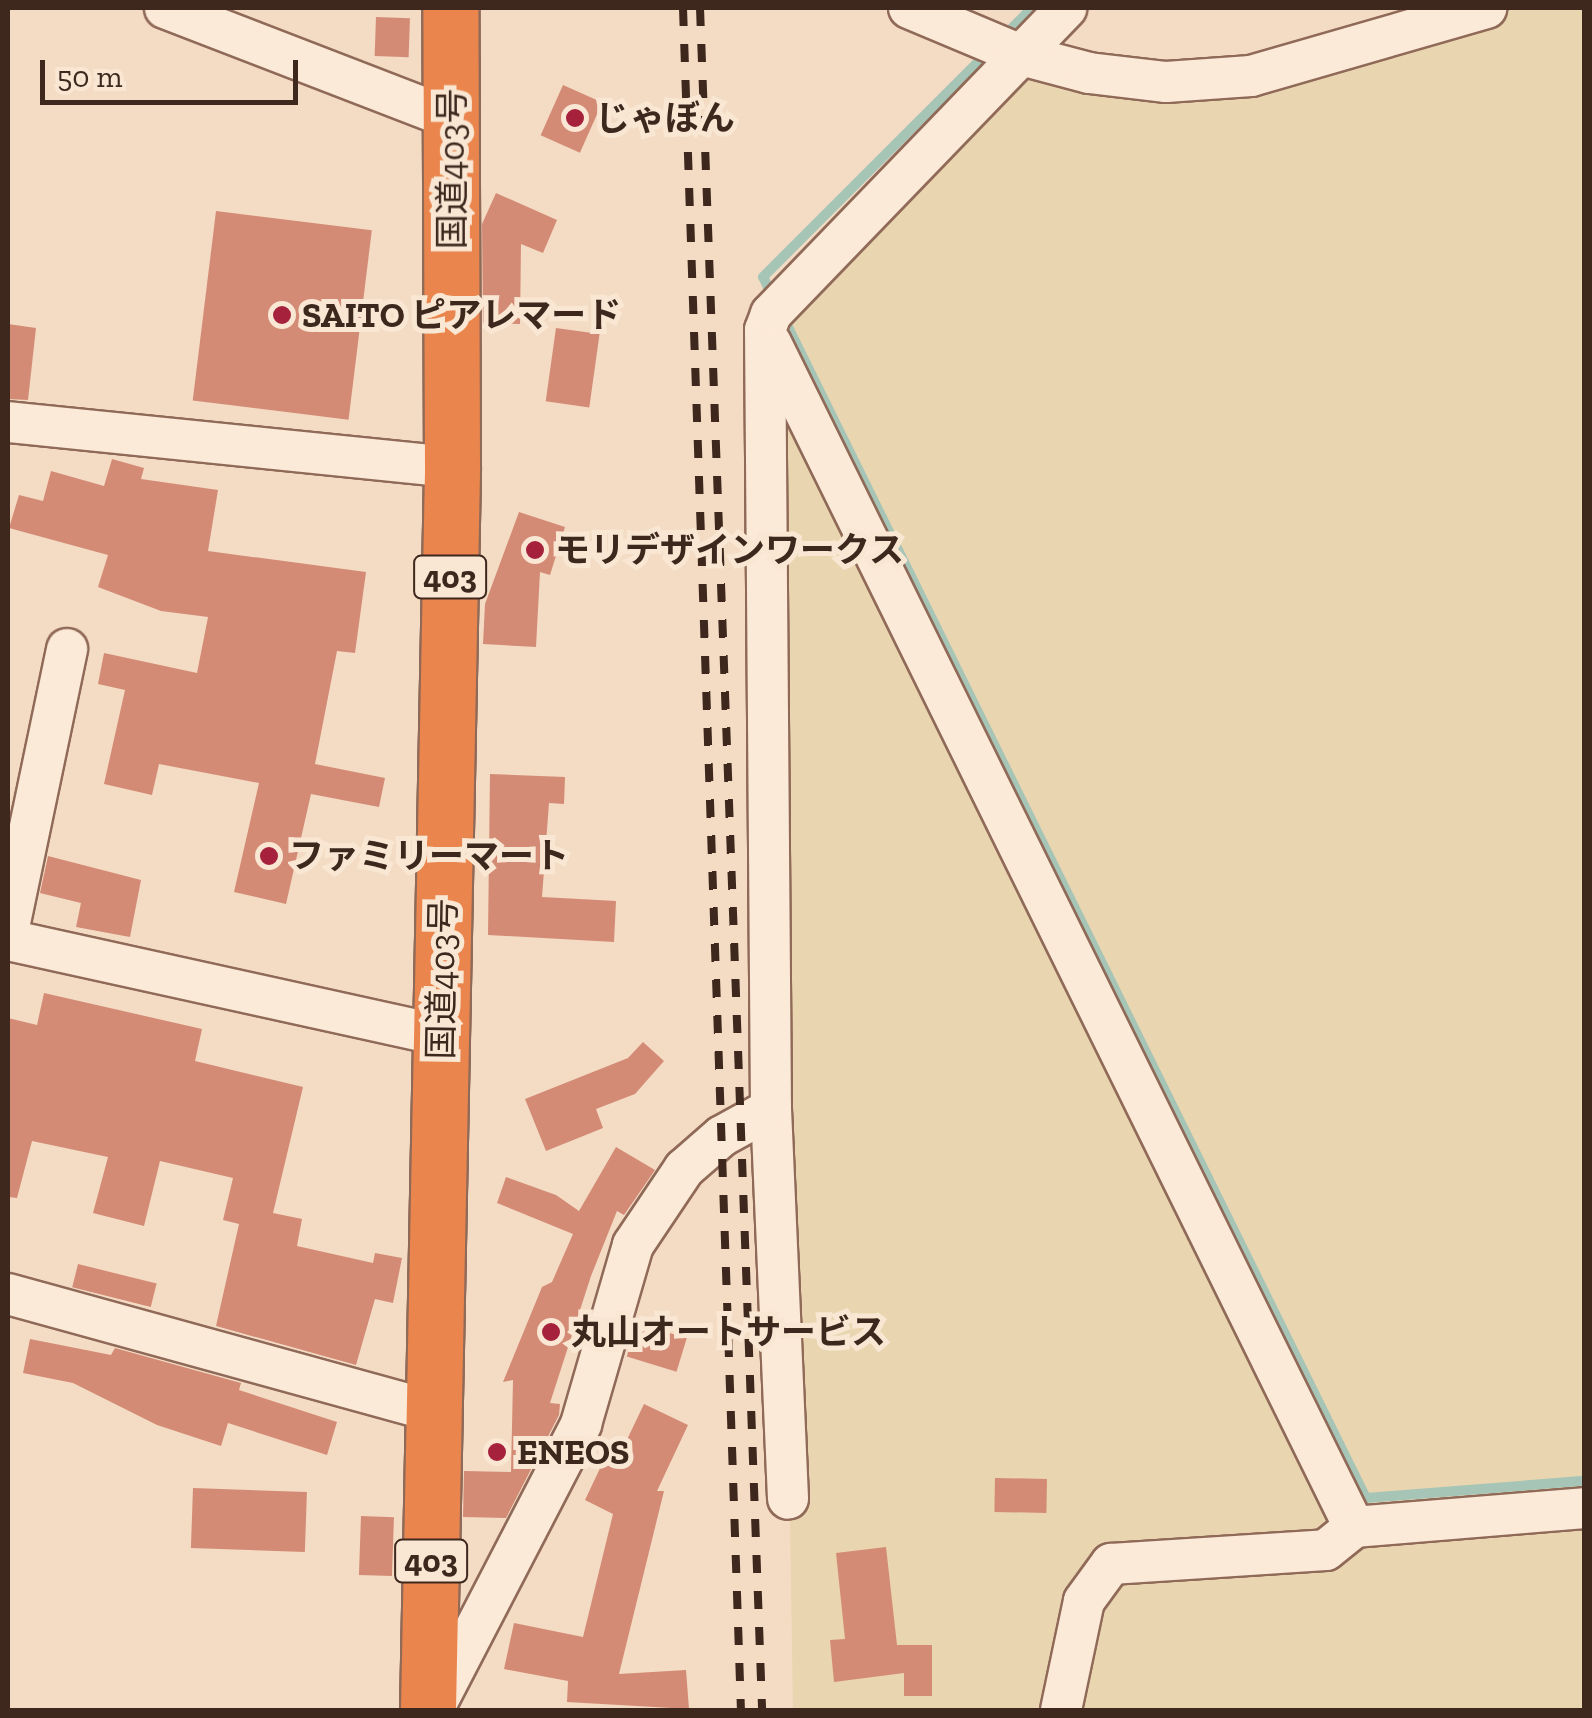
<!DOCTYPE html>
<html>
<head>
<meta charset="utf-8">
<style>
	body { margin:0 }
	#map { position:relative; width:1592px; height:1718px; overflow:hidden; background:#f3dbc4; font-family:"Zilla Slab","Noto Sans JP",serif }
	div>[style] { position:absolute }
	.farmland>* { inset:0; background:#e9d5b0 }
	.stream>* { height:10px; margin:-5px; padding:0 5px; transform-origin:5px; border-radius:5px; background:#a6c5b6 }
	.building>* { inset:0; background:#d48b76; transform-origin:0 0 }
	.roads { filter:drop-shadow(2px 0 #906a58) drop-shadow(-2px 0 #906a58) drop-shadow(0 2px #906a58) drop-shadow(0 -2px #906a58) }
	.minor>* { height:40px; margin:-20px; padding:0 20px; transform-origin:20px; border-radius:20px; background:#fcead8 }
	.highway>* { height:55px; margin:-27.5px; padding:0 27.5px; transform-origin:27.5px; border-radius:27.5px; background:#ea864d }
	.rail>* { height:8px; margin-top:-4px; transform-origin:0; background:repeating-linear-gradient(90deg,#3e271d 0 18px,transparent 0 36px) }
	.dots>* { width:28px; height:28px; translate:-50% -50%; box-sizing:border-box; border:5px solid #f9e7d4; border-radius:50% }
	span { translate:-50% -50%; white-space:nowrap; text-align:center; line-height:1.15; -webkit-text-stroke:10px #f9e7d4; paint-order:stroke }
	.shield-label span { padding:2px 8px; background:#f9e7d4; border:2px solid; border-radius:8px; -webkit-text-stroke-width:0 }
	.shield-label { font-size:32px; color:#3e271d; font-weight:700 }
	.poi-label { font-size:35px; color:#3e271d; font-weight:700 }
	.left { translate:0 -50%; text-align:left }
	.street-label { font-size:35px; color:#3e271d }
	.frame { position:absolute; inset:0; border:10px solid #3e271d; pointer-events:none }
	.scale { position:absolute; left:40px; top:60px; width:258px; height:45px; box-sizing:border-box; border:5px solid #3e271d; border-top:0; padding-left:12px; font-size:30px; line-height:35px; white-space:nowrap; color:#3e271d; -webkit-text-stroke:8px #f9e7d4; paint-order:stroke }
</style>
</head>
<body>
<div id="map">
	<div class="farmland">
		<div style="clip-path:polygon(1486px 8px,1584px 8px,1584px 1710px,793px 1710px,771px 314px,1021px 55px,1166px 82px)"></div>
	</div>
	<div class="stream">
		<div style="left:1001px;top:39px;width:44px;rotate:-45deg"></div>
		<div style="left:773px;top:298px;width:23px;rotate:-115deg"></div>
		<div style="left:763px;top:277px;width:320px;rotate:-45deg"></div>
		<div style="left:783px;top:317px;width:1317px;rotate:63.73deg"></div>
		<div style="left:1366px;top:1498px;width:219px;rotate:-4.5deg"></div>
	</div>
	<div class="building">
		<div style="left:376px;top:17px;width:34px;height:39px;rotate:2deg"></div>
		<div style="left:563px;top:85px;width:43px;height:55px;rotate:24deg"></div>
		<div style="clip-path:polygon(496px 193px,557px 220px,543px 253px,521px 244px,520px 324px,483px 323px,482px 224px)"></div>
		<div style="left:216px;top:211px;width:157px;height:191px;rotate:7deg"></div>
		<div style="clip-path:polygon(8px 324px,36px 328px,28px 400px,8px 399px)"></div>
		<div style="left:556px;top:328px;width:44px;height:74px;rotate:8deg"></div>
		<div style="clip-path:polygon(112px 459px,144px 468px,141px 479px,218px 490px,208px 551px,366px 572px,355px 653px,337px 651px,315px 764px,385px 778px,379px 807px,311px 794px,286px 904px,234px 892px,259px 783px,159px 764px,152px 795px,104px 784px,125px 690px,98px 684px,104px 653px,197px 673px,208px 617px,161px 611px,98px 587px,108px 555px,9px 528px,19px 495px,43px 501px,51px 471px,104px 486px)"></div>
		<div style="clip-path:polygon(519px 512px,565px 527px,550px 575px,540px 572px,536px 647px,483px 644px,485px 604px)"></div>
		<div style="clip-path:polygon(490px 774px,565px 777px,564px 804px,549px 803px,542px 897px,616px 901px,614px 942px,488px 935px)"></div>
		<div style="clip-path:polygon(48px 856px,141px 880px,130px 937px,76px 927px,81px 903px,40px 893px)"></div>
		<div style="clip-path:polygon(44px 993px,202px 1029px,195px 1061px,303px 1087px,273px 1213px,302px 1219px,297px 1246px,373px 1263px,375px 1253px,402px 1258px,393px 1303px,375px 1299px,356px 1365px,216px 1326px,239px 1224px,223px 1220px,233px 1178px,160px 1161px,144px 1226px,93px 1213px,108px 1157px,32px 1141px,17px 1198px,8px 1197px,8px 1018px,37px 1025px)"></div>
		<div style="clip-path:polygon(643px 1042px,664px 1061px,635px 1094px,596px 1109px,603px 1128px,546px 1151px,525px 1099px,628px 1058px)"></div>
		<div style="clip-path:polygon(616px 1147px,655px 1170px,624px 1215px,617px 1211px,591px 1276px,550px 1403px,560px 1404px,559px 1415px,506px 1518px,463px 1517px,464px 1471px,511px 1472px,513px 1380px,503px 1382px,542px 1287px,552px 1282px,573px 1234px,497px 1203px,506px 1177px,556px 1195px,579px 1211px)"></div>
		<div style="left:78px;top:1264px;width:81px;height:24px;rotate:14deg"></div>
		<div style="left:637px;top:1323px;width:52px;height:35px;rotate:17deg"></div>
		<div style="clip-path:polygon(30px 1339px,111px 1355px,115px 1348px,241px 1383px,239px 1390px,337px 1422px,327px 1455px,228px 1423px,221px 1446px,157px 1425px,73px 1383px,23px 1373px)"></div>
		<div style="clip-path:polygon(644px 1404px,688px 1425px,657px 1491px,664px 1491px,619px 1674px,686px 1670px,689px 1709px,567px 1702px,568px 1681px,504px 1669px,514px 1623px,583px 1637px,613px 1514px,585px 1500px,612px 1443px,623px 1448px)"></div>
		<div style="left:995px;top:1478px;width:52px;height:34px;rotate:1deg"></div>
		<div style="left:193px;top:1488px;width:114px;height:60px;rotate:2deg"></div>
		<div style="left:361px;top:1516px;width:33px;height:59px;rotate:2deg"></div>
		<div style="clip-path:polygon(886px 1547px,897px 1645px,932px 1645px,932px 1696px,904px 1696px,904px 1673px,834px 1682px,830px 1640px,845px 1639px,836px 1553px)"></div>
	</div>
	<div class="roads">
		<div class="minor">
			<div style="left:165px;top:8px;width:308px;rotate:21.1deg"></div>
			<div style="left:909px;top:8px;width:121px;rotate:22.8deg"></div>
			<div style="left:1021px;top:55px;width:70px;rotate:14.8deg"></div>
			<div style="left:1089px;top:73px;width:78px;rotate:6.7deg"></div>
			<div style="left:1166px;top:82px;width:85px;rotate:-4deg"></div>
			<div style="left:1251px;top:76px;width:245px;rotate:-16.1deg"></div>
			<div style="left:771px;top:343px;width:1320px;rotate:63.78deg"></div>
			<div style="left:8px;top:422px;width:446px;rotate:5.8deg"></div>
			<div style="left:8px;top:932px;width:289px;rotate:-78.2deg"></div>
			<div style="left:8px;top:940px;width:443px;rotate:12.4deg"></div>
			<div style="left:771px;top:1109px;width:390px;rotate:87.5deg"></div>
			<div style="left:8px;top:1294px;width:442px;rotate:15.4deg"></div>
			<div style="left:433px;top:1710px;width:322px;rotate:-62.6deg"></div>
			<div style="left:581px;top:1424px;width:186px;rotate:-73.8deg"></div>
			<div style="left:633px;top:1245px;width:92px;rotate:-56.1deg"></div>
			<div style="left:684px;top:1169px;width:50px;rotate:-41deg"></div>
			<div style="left:722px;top:1136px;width:56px;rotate:-28.9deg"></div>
			<div style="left:771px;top:1109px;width:779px;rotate:-90.44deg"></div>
			<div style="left:765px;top:330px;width:17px;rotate:-69deg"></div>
			<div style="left:771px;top:314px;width:425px;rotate:-46deg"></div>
			<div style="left:1061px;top:1710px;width:111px;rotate:-78.1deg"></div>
			<div style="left:1084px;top:1601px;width:46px;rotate:-53.9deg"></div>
			<div style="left:1111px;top:1564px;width:215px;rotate:-3.7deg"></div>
			<div style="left:1326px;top:1550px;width:36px;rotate:-39deg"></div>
			<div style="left:1354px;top:1527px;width:231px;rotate:-4.7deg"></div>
		</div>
		<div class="highway">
			<div style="left:428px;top:1710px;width:1243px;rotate:-88.89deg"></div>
			<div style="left:452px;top:467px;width:459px;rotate:-90.2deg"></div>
		</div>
	</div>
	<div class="rail">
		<div style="left:683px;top:8px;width:1703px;rotate:88.05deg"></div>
		<div style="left:700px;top:8px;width:1703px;rotate:87.91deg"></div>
	</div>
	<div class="dots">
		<div style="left:575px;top:118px;background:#a5213c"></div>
		<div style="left:282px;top:315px;background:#a5213c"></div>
		<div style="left:535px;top:550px;background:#a5213c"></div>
		<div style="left:269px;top:856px;background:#a5213c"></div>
		<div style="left:551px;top:1332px;background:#a5213c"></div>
		<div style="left:497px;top:1452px;background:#a5213c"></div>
	</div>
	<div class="shield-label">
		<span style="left:450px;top:577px">403</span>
		<span style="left:431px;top:1561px">403</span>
	</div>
	<div class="poi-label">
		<span class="left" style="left:595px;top:118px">じゃぼん</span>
		<span class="left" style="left:302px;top:315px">SAITO ピアレマード</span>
		<span class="left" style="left:555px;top:550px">モリデザインワークス</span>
		<span class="left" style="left:289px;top:856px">ファミリーマート</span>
		<span class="left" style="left:571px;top:1332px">丸山オートサービス</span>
		<span class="left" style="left:517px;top:1452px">ENEOS</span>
	</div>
	<div class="street-label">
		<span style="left:452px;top:169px;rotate:-90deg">国道403号</span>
		<span style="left:442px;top:979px;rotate:-89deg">国道403号</span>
	</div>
	<div class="frame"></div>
	<div class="scale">50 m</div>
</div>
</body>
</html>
